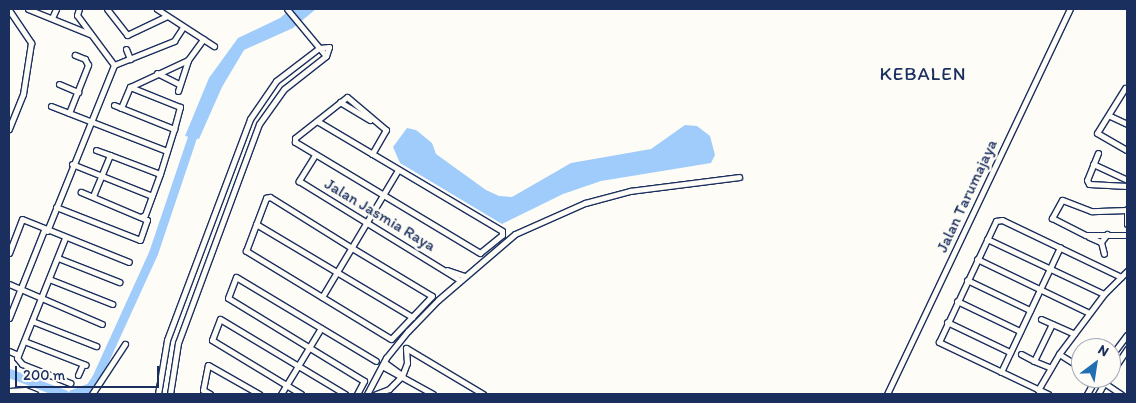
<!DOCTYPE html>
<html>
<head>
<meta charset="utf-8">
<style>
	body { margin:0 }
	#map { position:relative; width:1136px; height:403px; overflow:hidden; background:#fdfcf7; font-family:Itim,sans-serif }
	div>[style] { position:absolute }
	.water>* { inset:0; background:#9fccfa }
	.river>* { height:9px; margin:-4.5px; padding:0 4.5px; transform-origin:4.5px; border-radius:4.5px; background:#9fccfa }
	.roads { filter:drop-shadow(1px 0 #1b2f5e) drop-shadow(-1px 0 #1b2f5e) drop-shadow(0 1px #1b2f5e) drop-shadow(0 -1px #1b2f5e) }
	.minor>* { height:5px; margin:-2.5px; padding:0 2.5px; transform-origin:2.5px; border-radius:2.5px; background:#fdfcf7 }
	span { translate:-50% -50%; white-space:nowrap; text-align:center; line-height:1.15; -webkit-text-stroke:5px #fdfcf7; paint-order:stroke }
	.street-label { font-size:16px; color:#1b2f5e }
	.quarter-label { font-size:19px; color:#1b2f5e; letter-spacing:1px }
	.frame { position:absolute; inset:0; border:10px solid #1b2f5e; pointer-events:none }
	.north { position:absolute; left:1071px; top:338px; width:50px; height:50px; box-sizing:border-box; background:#fdfcf7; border:1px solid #a3aaba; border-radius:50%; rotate:31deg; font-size:14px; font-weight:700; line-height:20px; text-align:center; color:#1b2f5e }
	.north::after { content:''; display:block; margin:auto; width:18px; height:22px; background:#1f6fb2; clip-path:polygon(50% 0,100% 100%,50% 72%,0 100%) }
	.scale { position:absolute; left:15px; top:366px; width:144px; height:22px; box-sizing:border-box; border:2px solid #1b2f5e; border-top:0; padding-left:6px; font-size:15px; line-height:18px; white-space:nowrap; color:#1b2f5e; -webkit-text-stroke:4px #fdfcf7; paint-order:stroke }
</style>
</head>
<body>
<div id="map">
	<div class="water">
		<div style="clip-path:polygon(291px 9px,316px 9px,293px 28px,244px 50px,222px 87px,199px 139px,185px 136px,209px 78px,238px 38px,280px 18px)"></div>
		<div style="clip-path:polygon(685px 125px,697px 126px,710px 136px,715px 155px,711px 163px,601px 181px,563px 194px,502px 224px,400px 163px,393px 147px,407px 128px,416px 130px,432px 143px,436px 154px,486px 190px,499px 196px,512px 197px,571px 163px,651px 149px)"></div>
	</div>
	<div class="river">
		<div style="left:9px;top:373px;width:59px;rotate:20.9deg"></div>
		<div style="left:72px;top:394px;width:19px;rotate:-21deg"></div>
		<div style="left:90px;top:387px;width:11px;rotate:-56deg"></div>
		<div style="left:96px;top:378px;width:137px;rotate:-65.5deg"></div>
		<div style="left:153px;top:253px;width:132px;rotate:-71.4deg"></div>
	</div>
	<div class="roads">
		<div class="minor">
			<div style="left:28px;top:9px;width:67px;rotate:22deg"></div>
			<div style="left:107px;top:9px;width:33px;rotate:52deg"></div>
			<div style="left:127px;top:35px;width:44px;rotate:-25.4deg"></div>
			<div style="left:157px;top:9px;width:68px;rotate:33deg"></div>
			<div style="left:287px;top:9px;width:61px;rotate:50.3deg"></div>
			<div style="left:9px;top:10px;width:40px;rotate:56deg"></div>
			<div style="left:31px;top:43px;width:52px;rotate:98.9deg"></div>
			<div style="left:23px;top:94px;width:38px;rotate:112deg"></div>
			<div style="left:52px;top:18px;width:10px;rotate:-66deg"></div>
			<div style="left:126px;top:49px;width:11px;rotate:68deg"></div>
			<div style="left:114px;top:65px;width:65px;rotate:-21.8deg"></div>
			<div style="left:174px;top:41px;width:17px;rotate:-57deg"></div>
			<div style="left:157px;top:73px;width:25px;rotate:27deg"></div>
			<div style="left:59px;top:84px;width:21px;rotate:23deg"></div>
			<div style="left:1125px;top:88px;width:53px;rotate:121.9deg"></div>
			<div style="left:1097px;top:133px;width:34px;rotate:30deg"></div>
			<div style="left:178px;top:91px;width:33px;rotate:-72deg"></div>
			<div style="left:188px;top:60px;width:26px;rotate:-54deg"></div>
			<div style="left:340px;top:102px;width:35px;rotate:31deg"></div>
			<div style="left:114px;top:105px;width:65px;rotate:21.8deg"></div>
			<div style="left:174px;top:129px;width:23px;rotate:-75deg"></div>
			<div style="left:180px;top:107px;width:54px;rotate:-158.2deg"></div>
			<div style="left:130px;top:87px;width:64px;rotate:-25deg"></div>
			<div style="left:51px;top:106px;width:124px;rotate:21.2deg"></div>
			<div style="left:121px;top:108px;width:23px;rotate:-67deg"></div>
			<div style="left:69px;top:113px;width:52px;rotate:-68.4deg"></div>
			<div style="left:88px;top:65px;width:7px;rotate:-117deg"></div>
			<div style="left:85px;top:59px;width:11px;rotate:-158deg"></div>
			<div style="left:1110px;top:116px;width:19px;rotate:25deg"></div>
			<div style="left:317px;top:121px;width:215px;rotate:30.7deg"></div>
			<div style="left:502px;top:231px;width:4px;rotate:90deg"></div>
			<div style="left:502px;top:235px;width:28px;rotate:141deg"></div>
			<div style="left:480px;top:253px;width:216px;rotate:-149deg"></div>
			<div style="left:295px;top:142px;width:4px;rotate:-90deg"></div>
			<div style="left:295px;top:138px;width:66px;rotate:-38.3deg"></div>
			<div style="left:347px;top:97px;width:51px;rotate:40.2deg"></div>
			<div style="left:96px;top:150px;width:15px;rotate:20deg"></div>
			<div style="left:1098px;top:153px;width:29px;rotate:112deg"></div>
			<div style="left:1087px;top:180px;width:4px;rotate:63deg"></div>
			<div style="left:1089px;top:184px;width:38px;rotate:3deg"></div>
			<div style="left:372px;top:154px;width:28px;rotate:-60deg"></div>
			<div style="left:315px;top:155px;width:31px;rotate:122deg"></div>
			<div style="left:299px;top:181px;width:189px;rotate:31.6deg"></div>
			<div style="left:72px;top:164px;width:86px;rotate:21.8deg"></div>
			<div style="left:1093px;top:164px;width:38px;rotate:25deg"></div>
			<div style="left:93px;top:196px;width:44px;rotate:-67.5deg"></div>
			<div style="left:110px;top:155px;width:53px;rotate:20.8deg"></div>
			<div style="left:160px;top:174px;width:47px;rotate:-72.7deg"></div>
			<div style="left:270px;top:197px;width:97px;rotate:31.9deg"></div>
			<div style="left:352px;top:248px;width:93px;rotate:31deg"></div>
			<div style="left:432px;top:296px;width:59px;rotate:133.6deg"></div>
			<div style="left:391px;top:339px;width:170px;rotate:-148.7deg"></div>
			<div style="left:246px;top:251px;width:57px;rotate:-69.3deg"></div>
			<div style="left:266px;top:198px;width:4px;rotate:-14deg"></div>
			<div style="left:56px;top:207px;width:90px;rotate:21.4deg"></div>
			<div style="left:140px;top:240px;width:21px;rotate:-71deg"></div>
			<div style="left:147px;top:220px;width:72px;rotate:-157deg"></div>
			<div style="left:1127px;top:209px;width:15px;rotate:90deg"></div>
			<div style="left:1127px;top:210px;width:36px;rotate:178deg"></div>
			<div style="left:1091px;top:211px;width:31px;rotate:-159deg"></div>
			<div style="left:1062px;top:200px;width:21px;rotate:119deg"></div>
			<div style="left:1052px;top:218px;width:38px;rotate:27deg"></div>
			<div style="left:1086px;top:235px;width:41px"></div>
			<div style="left:141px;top:217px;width:4px;rotate:-27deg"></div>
			<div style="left:145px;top:215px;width:44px;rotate:-69.9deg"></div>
			<div style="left:256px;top:224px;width:182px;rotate:30.8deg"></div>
			<div style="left:47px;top:231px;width:179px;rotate:-68deg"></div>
			<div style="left:114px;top:65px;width:62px;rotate:-126.5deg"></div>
			<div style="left:77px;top:15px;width:6px;rotate:-72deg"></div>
			<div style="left:1089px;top:237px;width:13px;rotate:23deg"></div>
			<div style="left:1101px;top:242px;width:10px;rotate:-53deg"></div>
			<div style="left:65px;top:238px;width:129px;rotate:111.8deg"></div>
			<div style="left:17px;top:358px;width:8px;rotate:50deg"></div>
			<div style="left:22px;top:364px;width:52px;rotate:21.6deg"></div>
			<div style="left:987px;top:239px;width:129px;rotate:25.2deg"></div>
			<div style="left:1101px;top:242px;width:12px;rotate:76deg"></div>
			<div style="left:9px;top:253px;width:36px;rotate:-69deg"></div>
			<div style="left:22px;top:219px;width:115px;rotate:21.9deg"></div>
			<div style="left:58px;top:258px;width:66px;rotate:21.5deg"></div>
			<div style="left:977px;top:259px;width:124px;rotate:25.7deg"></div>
			<div style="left:447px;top:270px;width:18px;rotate:19deg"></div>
			<div style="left:49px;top:279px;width:68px;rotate:21.6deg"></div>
			<div style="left:967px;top:280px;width:70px;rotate:25.5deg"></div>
			<div style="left:9px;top:284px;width:101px;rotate:23.3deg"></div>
			<div style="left:322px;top:297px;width:148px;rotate:-59.1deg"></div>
			<div style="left:957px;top:301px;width:70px;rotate:25.5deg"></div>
			<div style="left:9px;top:318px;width:95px;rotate:-68.3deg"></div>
			<div style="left:1041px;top:319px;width:36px;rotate:24deg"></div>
			<div style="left:32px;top:321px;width:69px;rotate:21.3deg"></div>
			<div style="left:947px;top:322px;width:70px;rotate:25.5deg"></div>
			<div style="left:24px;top:341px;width:66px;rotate:21.2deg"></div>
			<div style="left:406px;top:348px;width:90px;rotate:30.9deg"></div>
			<div style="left:9px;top:351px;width:10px;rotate:24deg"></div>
			<div style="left:1021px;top:354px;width:15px;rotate:28deg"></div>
			<div style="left:1034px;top:361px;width:41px;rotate:-64.1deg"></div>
			<div style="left:1059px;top:354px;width:26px;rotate:32deg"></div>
			<div style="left:1111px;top:356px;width:26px;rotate:-53deg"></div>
			<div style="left:1034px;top:361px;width:18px;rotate:22deg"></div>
			<div style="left:384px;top:362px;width:22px;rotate:36deg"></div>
			<div style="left:382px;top:366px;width:58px;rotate:28.8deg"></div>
			<div style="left:1001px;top:372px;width:138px;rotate:-64.7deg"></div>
			<div style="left:1111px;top:373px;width:29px;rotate:-56deg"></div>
			<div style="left:78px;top:375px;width:12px;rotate:-66deg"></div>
			<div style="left:1097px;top:378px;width:29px;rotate:34deg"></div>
			<div style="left:1038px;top:390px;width:42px;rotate:-59.7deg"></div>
			<div style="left:1059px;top:354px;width:75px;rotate:-53.1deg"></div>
			<div style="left:1104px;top:294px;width:33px;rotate:-45deg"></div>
			<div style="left:9px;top:391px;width:16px;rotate:-4deg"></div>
			<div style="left:25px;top:390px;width:11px;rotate:22deg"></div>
			<div style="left:92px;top:394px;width:60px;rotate:-56.6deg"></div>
			<div style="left:158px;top:394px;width:55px;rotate:-80.5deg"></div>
			<div style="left:167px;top:340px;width:236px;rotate:-69.4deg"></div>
			<div style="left:250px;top:119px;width:46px;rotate:-55.6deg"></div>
			<div style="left:276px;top:81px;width:54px;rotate:-37.5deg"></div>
			<div style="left:319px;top:48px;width:10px;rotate:-6deg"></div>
			<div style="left:329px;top:47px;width:9px;rotate:108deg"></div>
			<div style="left:326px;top:56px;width:53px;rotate:141.8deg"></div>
			<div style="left:284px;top:89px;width:43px;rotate:125.5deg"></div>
			<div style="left:259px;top:124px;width:233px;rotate:110.3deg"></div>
			<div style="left:178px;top:343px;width:52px;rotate:98.9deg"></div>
			<div style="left:210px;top:394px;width:8px;rotate:-150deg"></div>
			<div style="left:203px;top:390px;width:25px;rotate:-79deg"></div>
			<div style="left:208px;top:365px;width:59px;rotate:29.6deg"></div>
			<div style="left:281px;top:394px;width:77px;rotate:-58.8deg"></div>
			<div style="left:301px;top:394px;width:104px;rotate:-148.8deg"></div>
			<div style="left:212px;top:340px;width:22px;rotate:-69deg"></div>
			<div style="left:220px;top:319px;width:146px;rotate:31deg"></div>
			<div style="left:357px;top:394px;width:15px;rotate:-62deg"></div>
			<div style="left:364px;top:381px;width:159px;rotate:-148.6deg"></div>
			<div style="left:228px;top:298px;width:22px;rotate:-69deg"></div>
			<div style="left:236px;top:277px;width:163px;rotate:31deg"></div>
			<div style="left:367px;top:394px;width:41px;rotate:-62.2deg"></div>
			<div style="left:386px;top:358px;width:35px;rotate:-51deg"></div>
			<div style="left:408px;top:331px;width:43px;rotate:-45.9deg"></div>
			<div style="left:438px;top:300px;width:101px;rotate:-40.6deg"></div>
			<div style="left:515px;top:234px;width:77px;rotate:-23.9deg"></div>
			<div style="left:585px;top:203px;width:47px;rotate:-14.9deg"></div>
			<div style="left:630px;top:191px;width:110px;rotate:-7.3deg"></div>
			<div style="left:376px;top:394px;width:14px;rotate:-21deg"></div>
			<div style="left:389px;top:389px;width:18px;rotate:-45deg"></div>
			<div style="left:402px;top:376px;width:14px;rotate:-69deg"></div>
			<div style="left:407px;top:363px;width:15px;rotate:-94deg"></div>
			<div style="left:887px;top:394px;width:426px;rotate:-64.6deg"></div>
			<div style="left:1048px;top:394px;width:121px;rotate:-154.5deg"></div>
			<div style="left:939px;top:342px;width:134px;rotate:-64.8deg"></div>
			<div style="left:996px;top:221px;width:6px;rotate:-9deg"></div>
			<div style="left:1002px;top:220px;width:132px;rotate:25.6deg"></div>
			<div style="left:1087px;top:394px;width:18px;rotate:-61deg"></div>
			<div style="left:1098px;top:394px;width:18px;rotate:-61deg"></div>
		</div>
	</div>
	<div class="street-label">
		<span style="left:967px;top:196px;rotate:-65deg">Jalan Tarumajaya</span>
		<span style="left:380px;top:215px;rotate:31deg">Jalan Jasmia Raya</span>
	</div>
	<div class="quarter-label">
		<span style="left:923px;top:74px">KEBALEN</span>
	</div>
	<div class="frame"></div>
	<div class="north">N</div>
	<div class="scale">200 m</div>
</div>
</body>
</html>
